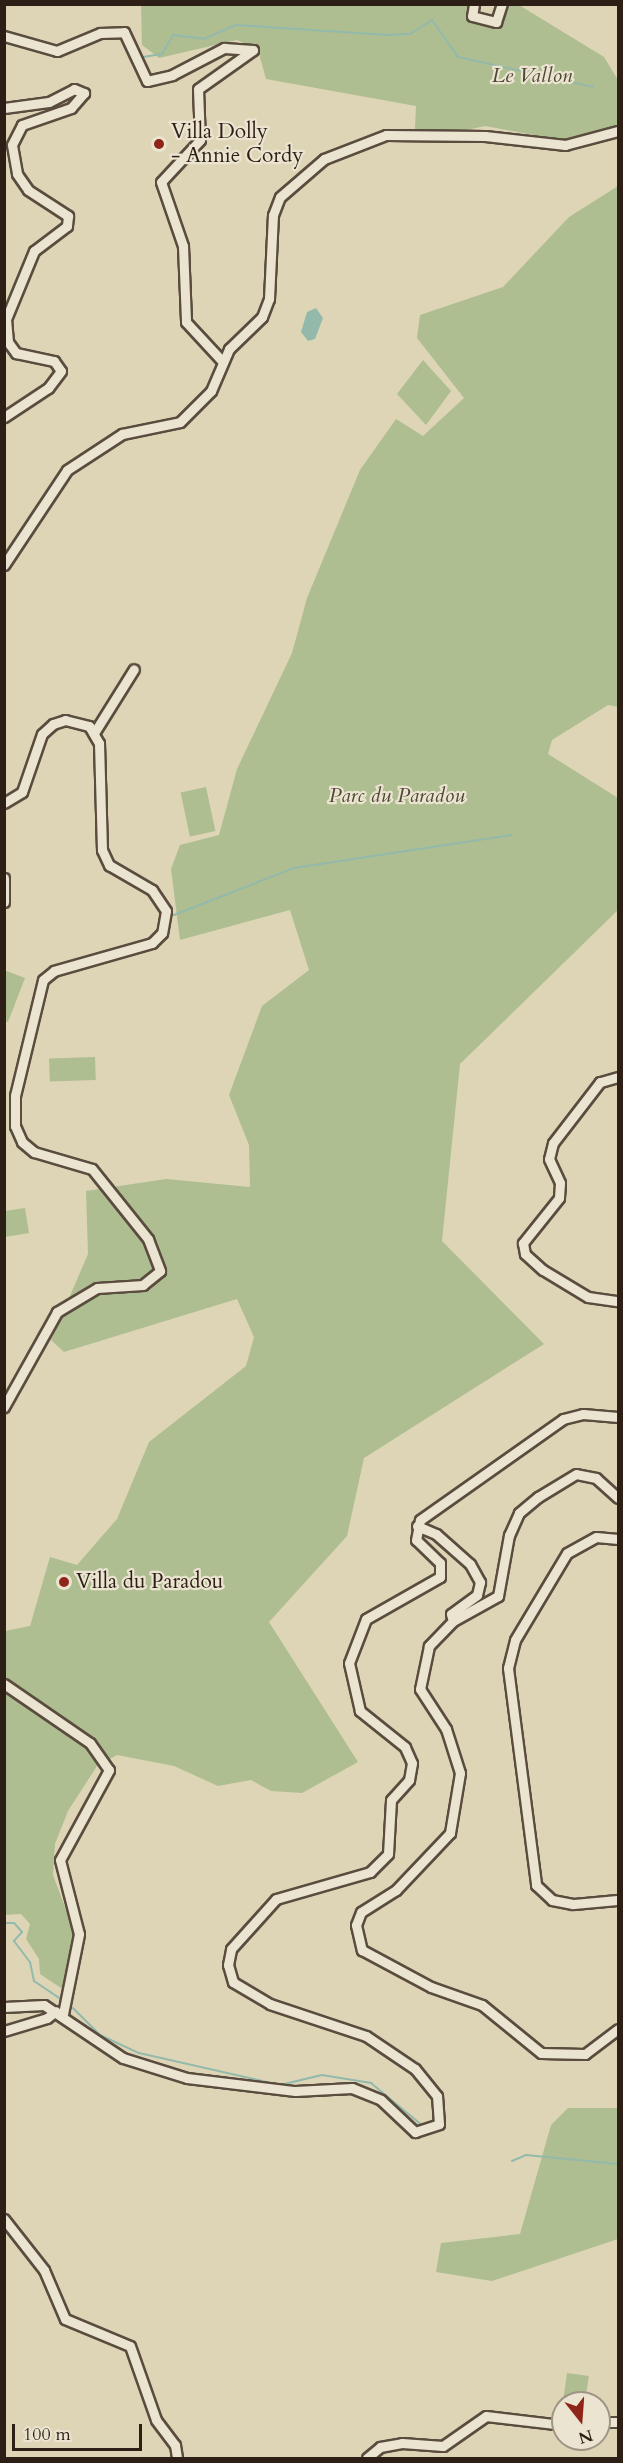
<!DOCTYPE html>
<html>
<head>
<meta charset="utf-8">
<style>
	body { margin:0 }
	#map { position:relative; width:623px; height:2463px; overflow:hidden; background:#ded5b6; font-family:Cardo,serif }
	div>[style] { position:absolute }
	.green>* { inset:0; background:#aebe91; transform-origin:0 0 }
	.water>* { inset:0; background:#93b9ab }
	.stream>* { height:2px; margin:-1px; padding:0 1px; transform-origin:1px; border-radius:1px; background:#93b9ab }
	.roads { filter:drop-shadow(2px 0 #5a4c3e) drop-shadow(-2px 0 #5a4c3e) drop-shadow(0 2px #5a4c3e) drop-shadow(0 -2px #5a4c3e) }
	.street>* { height:9px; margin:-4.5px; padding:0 4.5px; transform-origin:4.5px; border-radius:4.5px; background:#eae4d0 }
	.dots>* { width:16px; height:16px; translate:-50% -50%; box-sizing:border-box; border:3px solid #eae4d0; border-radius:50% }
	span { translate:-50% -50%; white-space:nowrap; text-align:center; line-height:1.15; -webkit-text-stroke:4.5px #eae4d0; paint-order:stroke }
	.park-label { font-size:21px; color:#4e4735; font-style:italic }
	.poi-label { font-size:21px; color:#2e1f16 }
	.left { translate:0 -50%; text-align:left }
	.frame { position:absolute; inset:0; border:6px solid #2e1f16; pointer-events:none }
	.north { position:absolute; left:551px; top:2391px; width:60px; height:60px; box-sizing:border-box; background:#eae4d0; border:2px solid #9f9586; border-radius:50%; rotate:163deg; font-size:16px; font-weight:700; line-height:24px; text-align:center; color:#2e1f16 }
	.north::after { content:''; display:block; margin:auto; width:21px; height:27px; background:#8f2418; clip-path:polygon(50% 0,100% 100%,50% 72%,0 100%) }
	.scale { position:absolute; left:12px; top:2424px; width:130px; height:27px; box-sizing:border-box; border:3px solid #2e1f16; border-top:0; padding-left:8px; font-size:18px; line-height:21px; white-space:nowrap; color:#2e1f16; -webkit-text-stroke:4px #eae4d0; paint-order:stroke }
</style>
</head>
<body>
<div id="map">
	<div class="green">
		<div style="clip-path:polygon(141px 5px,471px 5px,468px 20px,501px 27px,508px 5px,519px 5px,604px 57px,618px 80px,618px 125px,595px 137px,562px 140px,485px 126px,448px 134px,415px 129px,416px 106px,266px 79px,258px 50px,237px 40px,159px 58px,142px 45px)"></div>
		<div style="clip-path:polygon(618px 186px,618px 707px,608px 705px,552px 740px,548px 754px,618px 798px,618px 910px,460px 1064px,442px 1241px,544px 1344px,364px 1458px,347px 1536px,269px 1622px,358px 1762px,302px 1793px,271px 1791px,251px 1780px,218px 1786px,174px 1766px,117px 1755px,97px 1766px,68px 1811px,55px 1844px,53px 1875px,74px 1931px,64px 1990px,40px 1974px,39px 1959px,26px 1939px,30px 1924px,21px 1914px,5px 1915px,5px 1631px,30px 1626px,50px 1557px,77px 1565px,117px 1519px,149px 1442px,246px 1366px,254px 1337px,237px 1299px,64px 1352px,51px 1340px,88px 1254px,86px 1191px,166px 1179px,250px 1187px,249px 1145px,229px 1095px,262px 1006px,309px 970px,290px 910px,180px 940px,171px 869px,180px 845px,219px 835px,237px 769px,292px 653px,307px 598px,360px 470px,396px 419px,423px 436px,464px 398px,417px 338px,420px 315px,503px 287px,569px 217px)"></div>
		<div style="clip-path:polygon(423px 360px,451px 391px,426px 425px,397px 394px)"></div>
		<div style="left:206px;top:787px;width:45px;height:26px;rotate:78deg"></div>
		<div style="clip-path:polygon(4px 970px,25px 978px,8px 1022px,5px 1021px)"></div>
		<div style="left:95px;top:1057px;width:23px;height:46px;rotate:88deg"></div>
		<div style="clip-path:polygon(25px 1208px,29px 1233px,5px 1237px,5px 1211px)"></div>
		<div style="clip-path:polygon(568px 2108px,618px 2108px,618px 2239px,492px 2281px,436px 2272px,441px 2243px,520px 2234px,551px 2125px)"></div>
		<div style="left:567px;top:2373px;width:22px;height:30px;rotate:8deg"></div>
	</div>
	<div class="water">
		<div style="clip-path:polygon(316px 308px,323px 318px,315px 339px,308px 341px,301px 332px,307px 312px)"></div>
	</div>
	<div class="stream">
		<div style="left:143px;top:57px;width:19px;rotate:-9deg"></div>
		<div style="left:162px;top:54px;width:22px;rotate:-60deg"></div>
		<div style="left:173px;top:35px;width:31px;rotate:7deg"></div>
		<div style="left:204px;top:39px;width:35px;rotate:-24deg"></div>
		<div style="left:236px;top:25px;width:152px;rotate:3.8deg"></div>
		<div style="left:388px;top:35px;width:22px;rotate:-3deg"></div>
		<div style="left:410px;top:34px;width:26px;rotate:-32deg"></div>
		<div style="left:432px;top:20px;width:45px;rotate:54.9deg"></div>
		<div style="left:458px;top:57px;width:138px;rotate:12.5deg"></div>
		<div style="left:174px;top:915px;width:129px;rotate:-21.4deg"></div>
		<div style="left:294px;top:868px;width:220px;rotate:-8.6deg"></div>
		<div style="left:4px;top:1923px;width:10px"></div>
		<div style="left:14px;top:1923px;width:12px;rotate:48deg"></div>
		<div style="left:22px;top:1932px;width:12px;rotate:132deg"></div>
		<div style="left:14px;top:1941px;width:26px;rotate:53deg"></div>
		<div style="left:30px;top:1962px;width:19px;rotate:78deg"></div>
		<div style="left:34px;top:1981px;width:32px;rotate:34deg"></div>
		<div style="left:73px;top:2008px;width:38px;rotate:45deg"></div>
		<div style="left:100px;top:2035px;width:43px;rotate:24.8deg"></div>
		<div style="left:139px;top:2053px;width:145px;rotate:12.8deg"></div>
		<div style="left:280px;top:2085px;width:43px;rotate:-13.4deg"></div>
		<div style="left:322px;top:2075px;width:50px;rotate:9.3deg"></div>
		<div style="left:371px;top:2083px;width:67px;rotate:39.6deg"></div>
		<div style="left:512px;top:2161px;width:15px;rotate:-23deg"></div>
		<div style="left:526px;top:2155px;width:92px;rotate:5.6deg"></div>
	</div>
	<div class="roads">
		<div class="street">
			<div style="left:474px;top:4px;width:12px;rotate:99deg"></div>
			<div style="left:472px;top:16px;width:25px;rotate:14deg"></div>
			<div style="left:496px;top:22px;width:19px;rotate:-72deg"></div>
			<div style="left:4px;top:36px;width:55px;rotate:15.8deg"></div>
			<div style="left:57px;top:51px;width:47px;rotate:-22.7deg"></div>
			<div style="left:100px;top:33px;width:24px;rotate:-2deg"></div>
			<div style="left:124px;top:32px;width:54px;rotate:64.9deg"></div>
			<div style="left:147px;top:81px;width:26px;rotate:-13deg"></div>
			<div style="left:172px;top:75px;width:59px;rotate:-27.4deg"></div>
			<div style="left:224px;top:48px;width:29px;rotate:4deg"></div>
			<div style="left:253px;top:50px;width:67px;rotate:144.7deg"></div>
			<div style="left:198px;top:89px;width:51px;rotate:87.8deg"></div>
			<div style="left:200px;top:140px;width:57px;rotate:132.9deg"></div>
			<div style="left:161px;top:182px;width:68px;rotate:71deg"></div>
			<div style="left:183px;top:246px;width:76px;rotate:87.7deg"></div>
			<div style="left:186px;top:322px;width:54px;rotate:47.2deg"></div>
			<div style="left:4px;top:108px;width:45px;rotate:-7.6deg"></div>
			<div style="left:49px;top:102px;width:28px;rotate:-27deg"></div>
			<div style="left:74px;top:89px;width:11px;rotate:22deg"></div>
			<div style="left:84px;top:93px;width:20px;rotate:131deg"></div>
			<div style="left:71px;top:108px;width:52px;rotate:160.9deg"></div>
			<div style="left:22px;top:125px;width:22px;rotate:117deg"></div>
			<div style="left:12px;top:145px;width:29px;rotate:80deg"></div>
			<div style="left:17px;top:174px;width:19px;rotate:55deg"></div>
			<div style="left:28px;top:190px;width:48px;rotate:33deg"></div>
			<div style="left:68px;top:216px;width:10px;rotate:96deg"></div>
			<div style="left:67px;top:226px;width:41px;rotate:142.9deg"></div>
			<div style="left:34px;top:251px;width:74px;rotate:112.4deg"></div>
			<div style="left:6px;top:319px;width:23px;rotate:85deg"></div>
			<div style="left:8px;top:342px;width:14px;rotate:54deg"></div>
			<div style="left:16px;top:353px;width:39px;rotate:12deg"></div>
			<div style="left:54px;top:361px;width:12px;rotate:55deg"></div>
			<div style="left:61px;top:371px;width:21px;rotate:127deg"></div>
			<div style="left:48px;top:388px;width:53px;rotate:146.6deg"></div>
			<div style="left:4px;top:565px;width:114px;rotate:-56.4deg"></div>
			<div style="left:67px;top:470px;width:66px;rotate:-33.2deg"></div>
			<div style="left:122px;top:434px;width:59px;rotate:-11.7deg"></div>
			<div style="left:180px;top:422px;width:44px;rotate:-45deg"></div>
			<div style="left:211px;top:391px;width:46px;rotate:-66.8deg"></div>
			<div style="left:229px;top:349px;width:46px;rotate:-44.1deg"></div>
			<div style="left:262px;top:317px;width:19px;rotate:-69deg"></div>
			<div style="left:269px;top:299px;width:84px;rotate:-87.3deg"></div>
			<div style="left:273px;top:215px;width:19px;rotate:-69deg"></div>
			<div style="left:280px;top:197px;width:58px;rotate:-40.8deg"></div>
			<div style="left:324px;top:159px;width:66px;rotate:-21.2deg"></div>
			<div style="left:386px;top:135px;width:99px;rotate:0.6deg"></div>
			<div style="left:485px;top:136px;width:81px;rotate:6.4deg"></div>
			<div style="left:565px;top:145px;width:55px;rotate:-14.8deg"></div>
			<div style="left:94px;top:733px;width:75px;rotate:-58deg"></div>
			<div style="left:4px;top:803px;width:21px;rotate:-31deg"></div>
			<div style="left:22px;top:792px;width:61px;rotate:-71deg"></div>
			<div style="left:42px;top:734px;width:15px;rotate:-42deg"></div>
			<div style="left:53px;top:724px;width:13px;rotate:-18deg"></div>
			<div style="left:65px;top:720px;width:25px;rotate:14deg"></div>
			<div style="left:89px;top:726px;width:20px;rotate:60deg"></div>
			<div style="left:99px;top:743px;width:107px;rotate:88.4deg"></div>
			<div style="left:102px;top:850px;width:17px;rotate:65deg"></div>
			<div style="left:109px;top:865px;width:50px;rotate:30.2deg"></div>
			<div style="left:152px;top:890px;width:25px;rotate:56deg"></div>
			<div style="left:166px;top:911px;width:22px;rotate:100deg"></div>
			<div style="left:162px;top:933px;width:14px;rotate:135deg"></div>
			<div style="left:152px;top:943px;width:102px;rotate:164.1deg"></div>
			<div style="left:54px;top:971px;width:14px;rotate:141deg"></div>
			<div style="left:43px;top:980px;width:119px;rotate:103.6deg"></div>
			<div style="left:15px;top:1096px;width:30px;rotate:90deg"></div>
			<div style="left:15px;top:1126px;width:17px;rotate:66deg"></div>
			<div style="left:22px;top:1142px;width:16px;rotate:40deg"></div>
			<div style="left:34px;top:1152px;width:60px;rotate:16.3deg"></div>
			<div style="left:92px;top:1169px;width:90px;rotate:51.3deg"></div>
			<div style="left:148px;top:1239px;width:34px;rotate:69deg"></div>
			<div style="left:160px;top:1271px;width:22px;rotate:141deg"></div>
			<div style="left:143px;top:1285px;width:46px;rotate:176.3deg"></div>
			<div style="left:97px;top:1288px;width:47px;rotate:149deg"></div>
			<div style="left:57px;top:1312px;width:109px;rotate:119.2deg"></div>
			<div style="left:4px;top:878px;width:24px;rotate:90deg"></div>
			<div style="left:618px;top:1077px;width:19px;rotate:164deg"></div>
			<div style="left:600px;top:1082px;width:77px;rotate:127.6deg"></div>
			<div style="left:553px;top:1143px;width:16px;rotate:104deg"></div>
			<div style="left:549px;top:1159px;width:26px;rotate:65deg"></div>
			<div style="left:560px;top:1183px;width:15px;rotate:94deg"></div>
			<div style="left:559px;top:1198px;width:58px;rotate:128.7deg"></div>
			<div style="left:523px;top:1243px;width:11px;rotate:80deg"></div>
			<div style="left:525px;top:1254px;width:24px;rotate:42deg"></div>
			<div style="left:543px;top:1270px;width:52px;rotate:31deg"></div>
			<div style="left:588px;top:1297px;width:30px;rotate:8deg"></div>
			<div style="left:618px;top:1498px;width:30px;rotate:-138deg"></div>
			<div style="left:596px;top:1478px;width:20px;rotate:-169deg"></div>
			<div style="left:576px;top:1474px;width:44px;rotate:148.8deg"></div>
			<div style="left:538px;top:1497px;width:25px;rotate:140deg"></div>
			<div style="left:519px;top:1513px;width:24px;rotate:114deg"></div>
			<div style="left:509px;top:1535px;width:62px;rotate:100.2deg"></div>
			<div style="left:498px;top:1596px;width:51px;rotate:150.9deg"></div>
			<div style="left:453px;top:1621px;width:35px;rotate:134deg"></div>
			<div style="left:429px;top:1646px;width:44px;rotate:101.8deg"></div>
			<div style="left:420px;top:1689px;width:48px;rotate:57deg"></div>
			<div style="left:446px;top:1729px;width:46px;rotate:72.3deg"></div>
			<div style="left:460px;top:1773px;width:61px;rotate:99.5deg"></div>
			<div style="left:450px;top:1833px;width:79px;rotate:133.5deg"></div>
			<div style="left:396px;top:1890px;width:41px;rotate:147.8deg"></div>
			<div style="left:361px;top:1912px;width:14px;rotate:111deg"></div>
			<div style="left:356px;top:1925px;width:26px;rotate:77deg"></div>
			<div style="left:362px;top:1950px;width:78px;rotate:28.2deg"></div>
			<div style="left:431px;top:1987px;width:54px;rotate:19.4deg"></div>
			<div style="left:482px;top:2005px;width:76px;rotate:39.1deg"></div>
			<div style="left:541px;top:2053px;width:44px;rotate:1.3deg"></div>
			<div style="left:585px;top:2054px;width:41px;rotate:-37.1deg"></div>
			<div style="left:417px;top:1526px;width:21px;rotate:23deg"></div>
			<div style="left:436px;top:1534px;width:45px;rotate:41.4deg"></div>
			<div style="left:470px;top:1564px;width:21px;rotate:61deg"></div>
			<div style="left:480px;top:1582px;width:13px;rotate:103deg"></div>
			<div style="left:477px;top:1595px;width:32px;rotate:144deg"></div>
			<div style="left:451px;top:1614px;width:7px;rotate:74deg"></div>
			<div style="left:618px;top:1539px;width:22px;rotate:-175deg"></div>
			<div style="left:596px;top:1537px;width:33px;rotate:151deg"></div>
			<div style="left:567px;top:1553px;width:101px;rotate:120.9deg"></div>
			<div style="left:515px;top:1640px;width:29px;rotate:104deg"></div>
			<div style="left:508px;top:1668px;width:219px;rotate:82.6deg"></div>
			<div style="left:536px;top:1885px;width:22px;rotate:43deg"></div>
			<div style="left:552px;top:1900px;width:21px;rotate:11deg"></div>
			<div style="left:573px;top:1904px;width:45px;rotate:-5.1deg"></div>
			<div style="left:4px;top:1684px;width:104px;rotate:34.5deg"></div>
			<div style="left:90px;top:1743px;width:33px;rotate:55deg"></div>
			<div style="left:109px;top:1770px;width:102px;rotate:118.6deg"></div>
			<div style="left:60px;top:1860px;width:76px;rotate:75.6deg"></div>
			<div style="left:79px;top:1934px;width:82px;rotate:101.3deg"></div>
			<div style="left:4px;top:2007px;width:40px;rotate:-2.9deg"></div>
			<div style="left:44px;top:2005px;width:95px;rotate:33.9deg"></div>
			<div style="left:123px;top:2058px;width:67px;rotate:17.4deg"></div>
			<div style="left:187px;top:2078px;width:109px;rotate:6.9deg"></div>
			<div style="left:295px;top:2091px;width:57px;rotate:-3deg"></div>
			<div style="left:352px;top:2088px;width:31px;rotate:22deg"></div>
			<div style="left:381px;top:2100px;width:47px;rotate:43.3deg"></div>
			<div style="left:415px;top:2132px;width:25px;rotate:-18deg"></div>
			<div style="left:439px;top:2124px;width:28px;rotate:-94deg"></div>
			<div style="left:437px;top:2096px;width:35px;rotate:-129deg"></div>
			<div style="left:415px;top:2069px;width:59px;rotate:-146deg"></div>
			<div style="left:366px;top:2036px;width:101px;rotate:-161.6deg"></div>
			<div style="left:270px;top:2004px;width:43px;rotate:-149.3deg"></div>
			<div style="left:233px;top:1982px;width:18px;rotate:-106deg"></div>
			<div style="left:228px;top:1965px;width:16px;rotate:-79deg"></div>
			<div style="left:231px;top:1949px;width:67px;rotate:-48deg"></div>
			<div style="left:276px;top:1899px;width:98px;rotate:-16deg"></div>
			<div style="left:370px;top:1872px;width:25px;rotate:-45deg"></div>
			<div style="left:388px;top:1854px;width:54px;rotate:-86.8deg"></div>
			<div style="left:391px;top:1800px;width:27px;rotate:-48deg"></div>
			<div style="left:409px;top:1780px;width:17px;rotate:-80deg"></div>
			<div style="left:412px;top:1763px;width:17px;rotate:-114deg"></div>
			<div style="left:405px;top:1747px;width:58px;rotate:-141.3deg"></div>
			<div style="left:360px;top:1711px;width:49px;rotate:-102.9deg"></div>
			<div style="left:349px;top:1663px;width:47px;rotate:-68.9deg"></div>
			<div style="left:366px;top:1619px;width:85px;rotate:-29.6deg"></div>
			<div style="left:440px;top:1577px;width:14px;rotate:-90deg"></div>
			<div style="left:440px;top:1563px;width:33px;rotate:-136deg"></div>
			<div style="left:416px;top:1540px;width:20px;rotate:-79deg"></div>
			<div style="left:420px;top:1520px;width:175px;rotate:-35.2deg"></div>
			<div style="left:563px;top:1419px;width:21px;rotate:-14deg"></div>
			<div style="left:583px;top:1414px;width:35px;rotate:5deg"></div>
			<div style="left:4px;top:2031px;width:45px;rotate:-16.8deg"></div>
			<div style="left:47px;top:2018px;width:11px;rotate:-38deg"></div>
			<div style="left:4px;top:2219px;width:65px;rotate:51.9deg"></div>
			<div style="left:44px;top:2270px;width:53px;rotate:66.8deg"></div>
			<div style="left:65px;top:2319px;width:70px;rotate:22.6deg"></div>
			<div style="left:130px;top:2346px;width:78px;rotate:70.6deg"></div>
			<div style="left:156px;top:2420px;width:31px;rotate:53deg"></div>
			<div style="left:175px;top:2445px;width:13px;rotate:81deg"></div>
			<div style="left:599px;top:2422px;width:19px"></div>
			<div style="left:367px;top:2458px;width:17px;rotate:-40deg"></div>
			<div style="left:380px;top:2447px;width:22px;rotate:-10deg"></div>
			<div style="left:402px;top:2443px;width:41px;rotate:4.2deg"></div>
			<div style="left:443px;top:2446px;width:52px;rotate:-34.9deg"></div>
			<div style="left:486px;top:2416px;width:78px;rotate:6.7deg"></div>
		</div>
	</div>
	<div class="dots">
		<div style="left:159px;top:144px;background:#8f2418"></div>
		<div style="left:64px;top:1582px;background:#8f2418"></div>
	</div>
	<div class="park-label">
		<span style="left:532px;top:76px">Le Vallon</span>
		<span style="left:397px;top:796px">Parc du Paradou</span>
	</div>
	<div class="poi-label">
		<span class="left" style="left:171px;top:144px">Villa Dolly<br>- Annie Cordy</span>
		<span class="left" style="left:76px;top:1582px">Villa du Paradou</span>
	</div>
	<div class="frame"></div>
	<div class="north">N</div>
	<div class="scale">100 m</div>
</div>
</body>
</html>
